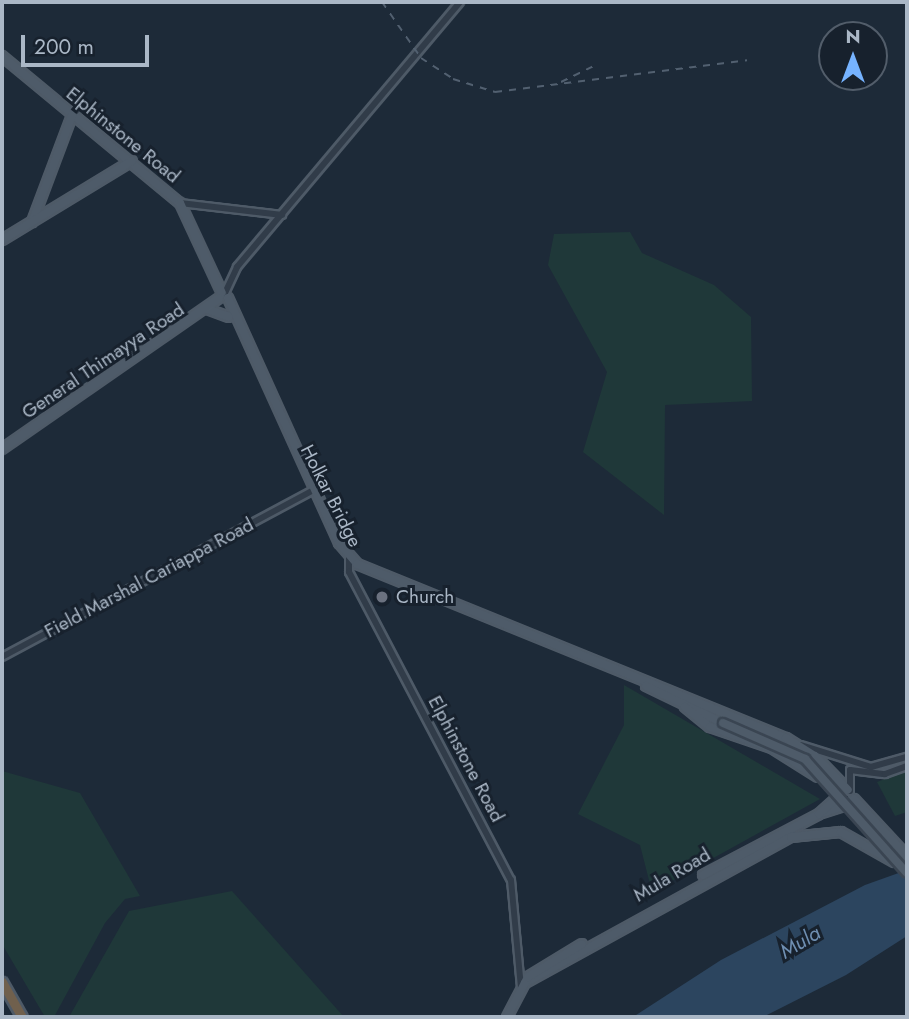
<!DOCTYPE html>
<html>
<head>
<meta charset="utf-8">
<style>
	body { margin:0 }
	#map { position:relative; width:909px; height:1019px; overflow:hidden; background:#1d2a38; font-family:Jost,sans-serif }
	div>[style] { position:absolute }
	.green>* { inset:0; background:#1f3839 }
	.water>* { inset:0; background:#2c455f }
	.roads { filter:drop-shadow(2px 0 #4e5a67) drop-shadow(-2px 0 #4e5a67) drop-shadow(0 2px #4e5a67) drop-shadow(0 -2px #4e5a67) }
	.minor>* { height:6px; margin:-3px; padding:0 3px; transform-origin:3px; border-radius:3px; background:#313c49 }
	.major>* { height:8px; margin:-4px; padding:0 4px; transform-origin:4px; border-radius:4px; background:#4e5b69 }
	.highway>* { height:9px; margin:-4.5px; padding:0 4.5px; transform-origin:4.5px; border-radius:4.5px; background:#70604d }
	.rail>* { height:2px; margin-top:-1px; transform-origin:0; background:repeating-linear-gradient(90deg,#526070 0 7px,transparent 0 14px) }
	.bridges { filter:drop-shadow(2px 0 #3a4552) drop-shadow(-2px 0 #3a4552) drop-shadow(0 2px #3a4552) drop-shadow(0 -2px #3a4552) }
	.major-bridge>* { height:8px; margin:-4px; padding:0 4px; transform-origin:4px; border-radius:4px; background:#4e5b69 }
	.dots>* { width:19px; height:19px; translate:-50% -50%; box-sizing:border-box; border:4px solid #17212d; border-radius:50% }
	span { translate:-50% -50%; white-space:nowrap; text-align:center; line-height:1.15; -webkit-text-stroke:6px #17212d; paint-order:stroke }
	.street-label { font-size:19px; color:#aab7c6 }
	.poi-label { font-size:19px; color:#aab7c6 }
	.left { translate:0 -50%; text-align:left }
	.water-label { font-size:21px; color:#6f8fb2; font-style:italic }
	.frame { position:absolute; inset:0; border:4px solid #aab7c6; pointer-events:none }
	.north { position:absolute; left:818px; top:21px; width:70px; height:70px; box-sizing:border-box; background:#17212d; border:2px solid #525d6a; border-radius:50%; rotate:0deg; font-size:19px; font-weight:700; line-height:28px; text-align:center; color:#aab7c6 }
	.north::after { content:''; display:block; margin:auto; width:24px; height:32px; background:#76b3ff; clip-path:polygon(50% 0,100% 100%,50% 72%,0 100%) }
	.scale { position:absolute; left:21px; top:35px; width:128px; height:32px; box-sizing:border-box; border:4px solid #aab7c6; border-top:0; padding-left:9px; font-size:21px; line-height:24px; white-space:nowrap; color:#aab7c6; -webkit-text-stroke:5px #17212d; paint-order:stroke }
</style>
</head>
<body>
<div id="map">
	<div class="green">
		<div style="clip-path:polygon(630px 232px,642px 253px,714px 285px,751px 317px,752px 401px,665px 405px,664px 515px,583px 452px,607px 372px,548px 265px,554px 234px)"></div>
		<div style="clip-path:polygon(624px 685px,820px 799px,652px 892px,640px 845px,578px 814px,624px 725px)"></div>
		<div style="clip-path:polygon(907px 770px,907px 812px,895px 816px,877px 782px)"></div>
		<div style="clip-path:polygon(2px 771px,80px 793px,140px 896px,125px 899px,105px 923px,54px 1017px,45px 1017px,2px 944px)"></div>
		<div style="clip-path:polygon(232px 891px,344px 1017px,69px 1017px,129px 911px)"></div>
	</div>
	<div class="water">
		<div style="clip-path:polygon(907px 870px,907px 936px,846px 975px,763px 1017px,633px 1017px,721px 960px,865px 885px)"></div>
	</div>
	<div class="roads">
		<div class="minor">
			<div style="left:180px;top:203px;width:103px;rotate:6.7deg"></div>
			<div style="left:225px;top:293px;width:29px;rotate:-65deg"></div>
			<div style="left:237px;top:267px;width:346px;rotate:-49.9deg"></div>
			<div style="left:349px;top:557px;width:15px;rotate:90deg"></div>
			<div style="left:349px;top:572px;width:348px;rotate:62.3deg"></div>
			<div style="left:511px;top:880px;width:108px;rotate:84.7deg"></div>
			<div style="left:2px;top:657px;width:354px;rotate:-28.2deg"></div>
			<div style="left:801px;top:745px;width:73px;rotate:17.4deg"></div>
			<div style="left:871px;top:767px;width:37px;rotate:-16deg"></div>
			<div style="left:850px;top:791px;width:21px;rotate:-90deg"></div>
			<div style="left:850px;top:770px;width:35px;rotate:7deg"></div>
			<div style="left:885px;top:774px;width:23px;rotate:-20deg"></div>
		</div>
		<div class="major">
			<div style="left:2px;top:56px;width:231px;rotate:39.6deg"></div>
			<div style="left:180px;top:203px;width:99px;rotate:65deg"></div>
			<div style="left:32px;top:222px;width:116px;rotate:-69.4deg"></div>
			<div style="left:2px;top:240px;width:152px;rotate:-31.3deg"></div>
			<div style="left:228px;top:298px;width:269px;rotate:65.6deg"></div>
			<div style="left:339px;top:543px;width:28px;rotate:49deg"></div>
			<div style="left:357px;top:564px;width:463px;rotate:22.1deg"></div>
			<div style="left:786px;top:738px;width:34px;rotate:32deg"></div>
			<div style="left:815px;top:756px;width:47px;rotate:45.9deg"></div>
			<div style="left:207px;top:309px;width:23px;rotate:20deg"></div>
			<div style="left:2px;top:449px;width:264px;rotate:-34.8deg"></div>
			<div style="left:646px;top:686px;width:85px;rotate:25.7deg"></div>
			<div style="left:685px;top:707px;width:32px;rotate:39deg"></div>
			<div style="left:710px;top:727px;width:65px;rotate:18.7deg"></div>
			<div style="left:772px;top:748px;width:54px;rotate:32.2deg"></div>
			<div style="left:854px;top:799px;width:78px;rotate:47.1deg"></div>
			<div style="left:822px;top:813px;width:23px;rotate:-18deg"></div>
			<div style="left:703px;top:875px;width:131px;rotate:-27.7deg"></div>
			<div style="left:819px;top:814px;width:24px;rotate:-42deg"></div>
			<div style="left:525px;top:983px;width:303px;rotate:-28.8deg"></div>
			<div style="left:791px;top:837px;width:50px;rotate:-5.7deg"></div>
			<div style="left:841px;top:832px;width:61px;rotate:29.5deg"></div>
			<div style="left:507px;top:1017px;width:45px;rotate:-62.3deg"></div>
			<div style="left:528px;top:977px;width:63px;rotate:-31.4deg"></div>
		</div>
		<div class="highway">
			<div style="left:2px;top:982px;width:40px;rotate:60.3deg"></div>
		</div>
	</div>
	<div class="rail">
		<div style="left:382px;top:2px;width:68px;rotate:55.1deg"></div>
		<div style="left:421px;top:58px;width:38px;rotate:33deg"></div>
		<div style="left:453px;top:79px;width:44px;rotate:17.2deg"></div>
		<div style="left:495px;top:92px;width:254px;rotate:-7.2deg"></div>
		<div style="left:561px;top:82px;width:39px;rotate:-26deg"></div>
	</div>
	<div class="bridges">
		<div class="major-bridge">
			<div style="left:723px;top:723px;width:90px;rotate:23.7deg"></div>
			<div style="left:805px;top:759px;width:152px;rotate:48.2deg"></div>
		</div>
	</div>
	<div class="dots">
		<div style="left:382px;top:597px;background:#6b7280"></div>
	</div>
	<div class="street-label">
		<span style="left:123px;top:135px;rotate:39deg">Elphinstone Road</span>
		<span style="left:103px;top:361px;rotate:-34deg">General Thimayya Road</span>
		<span style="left:331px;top:496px;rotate:63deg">Holkar Bridge</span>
		<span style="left:149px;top:578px;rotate:-28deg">Field Marshal Cariappa Road</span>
		<span style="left:466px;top:759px;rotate:62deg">Elphinstone Road</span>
		<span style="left:672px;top:875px;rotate:-31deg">Mula Road</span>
	</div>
	<div class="poi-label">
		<span class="left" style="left:396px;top:597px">Church</span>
	</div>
	<div class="water-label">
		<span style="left:800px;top:942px;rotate:-31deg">Mula</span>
	</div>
	<div class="frame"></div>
	<div class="north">N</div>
	<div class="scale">200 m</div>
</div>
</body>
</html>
